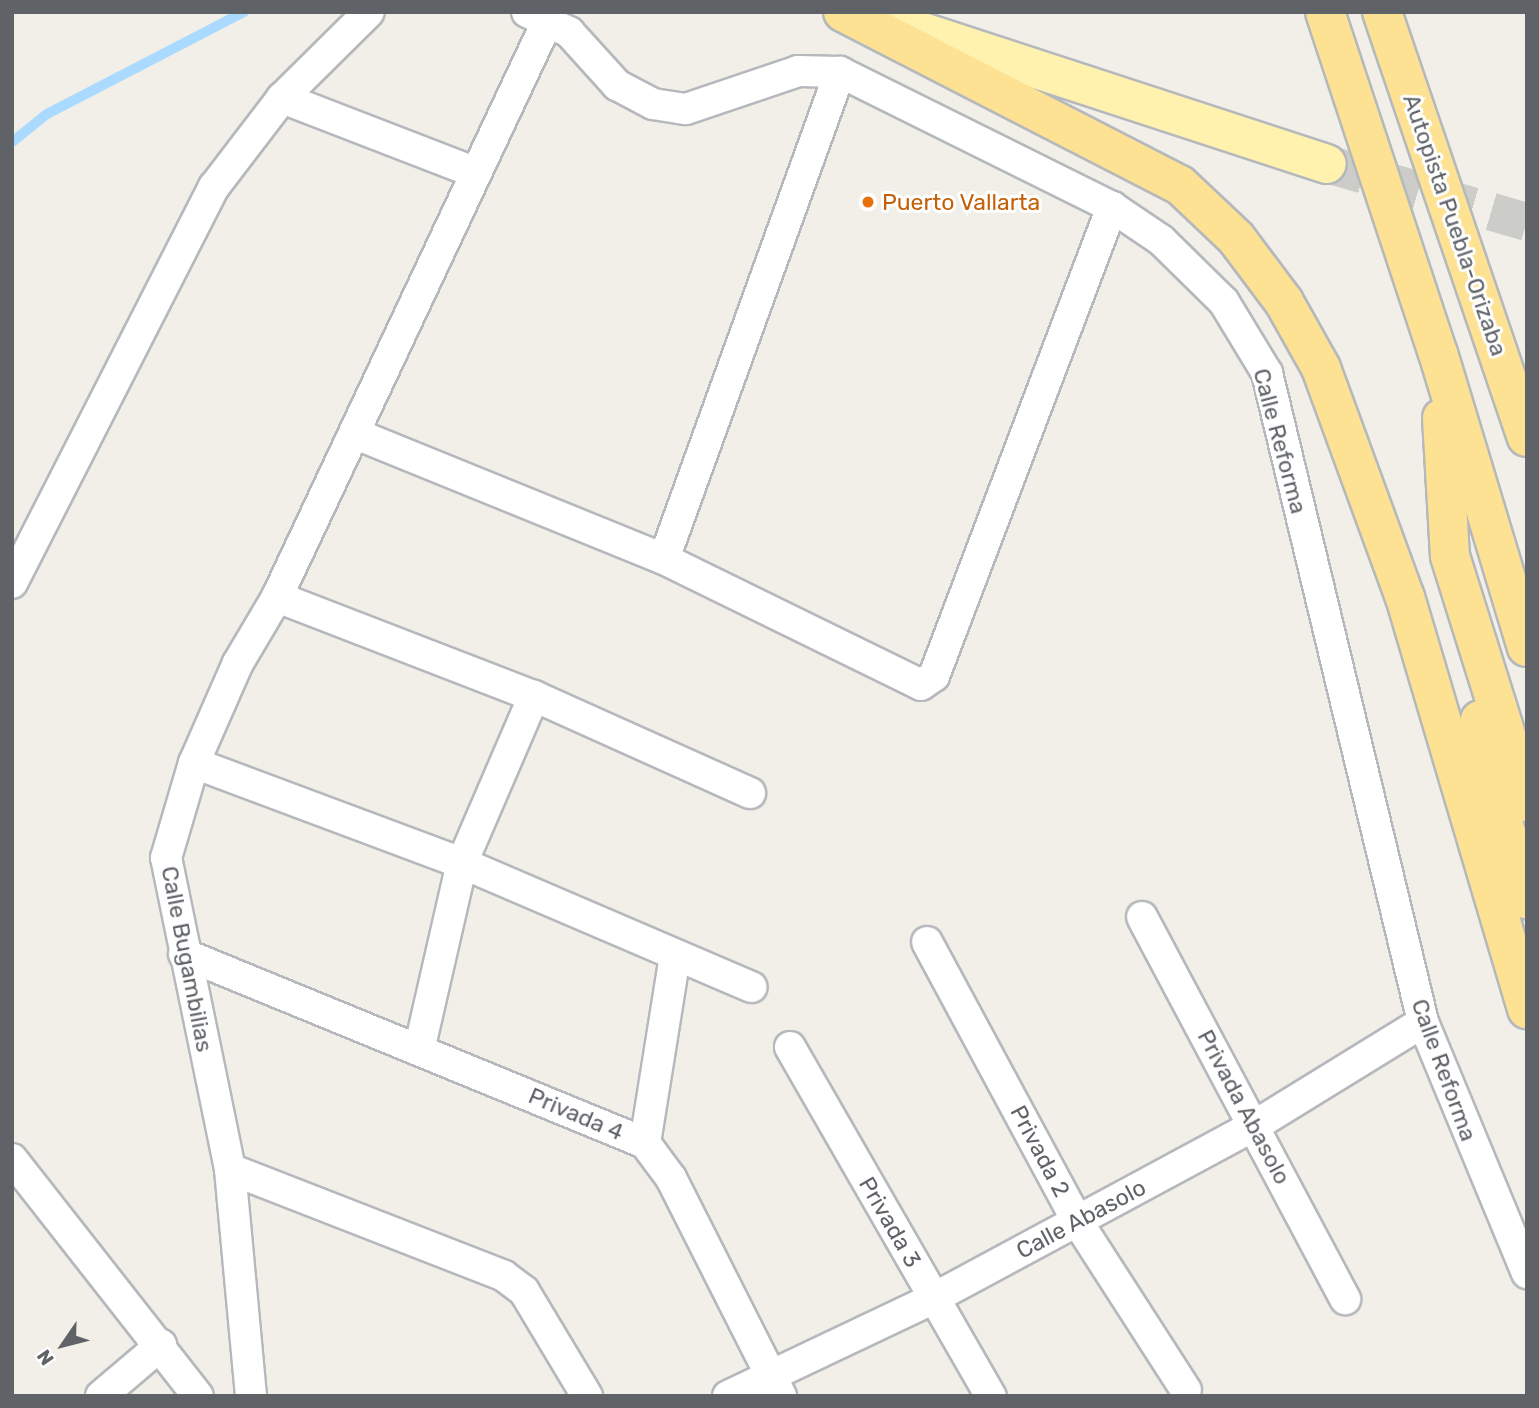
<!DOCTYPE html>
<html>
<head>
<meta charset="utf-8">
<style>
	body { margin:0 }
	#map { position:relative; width:1539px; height:1408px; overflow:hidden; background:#f1efe8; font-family:Rubik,sans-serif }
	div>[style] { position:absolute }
	.stream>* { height:10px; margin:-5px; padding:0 5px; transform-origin:5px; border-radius:5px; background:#aadaff }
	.primary-tunnel>* { height:38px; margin-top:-19px; transform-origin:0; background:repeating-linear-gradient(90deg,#ccccc8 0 38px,transparent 0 57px) }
	.roads { filter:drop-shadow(2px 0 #b5b8bc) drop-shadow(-2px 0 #b5b8bc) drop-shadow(0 2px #b5b8bc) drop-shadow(0 -2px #b5b8bc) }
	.minor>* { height:30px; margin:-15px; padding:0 15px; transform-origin:15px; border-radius:15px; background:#fff }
	.primary>* { height:38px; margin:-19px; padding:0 19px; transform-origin:19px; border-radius:19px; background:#fff2af }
	.motorway>* { height:38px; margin:-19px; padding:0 19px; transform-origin:19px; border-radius:19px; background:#fde293 }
	.dots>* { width:19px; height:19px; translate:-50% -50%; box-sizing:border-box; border:4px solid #fff; border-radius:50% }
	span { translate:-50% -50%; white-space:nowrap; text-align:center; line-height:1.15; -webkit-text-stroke:6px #fff; paint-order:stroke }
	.food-label { font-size:23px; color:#c56008 }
	.left { translate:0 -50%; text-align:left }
	.street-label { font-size:23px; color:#5f6368 }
	.frame { position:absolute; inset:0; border:14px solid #5f6368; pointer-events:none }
	.north { position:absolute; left:28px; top:1310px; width:70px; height:70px; -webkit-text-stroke:5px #fff; paint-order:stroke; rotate:235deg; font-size:19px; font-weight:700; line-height:28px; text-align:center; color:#5f6368 }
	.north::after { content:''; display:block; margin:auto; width:24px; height:32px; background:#5f6368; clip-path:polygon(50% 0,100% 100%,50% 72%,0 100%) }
</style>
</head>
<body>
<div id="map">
	<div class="stream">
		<div style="left:12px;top:142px;width:45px;rotate:-38.7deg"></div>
		<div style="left:47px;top:114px;width:222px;rotate:-27.4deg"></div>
	</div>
	<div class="primary-tunnel">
		<div style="left:1327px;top:164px;width:208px;rotate:16.2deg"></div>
	</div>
	<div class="roads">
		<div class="minor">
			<div style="left:527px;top:12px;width:47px;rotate:25.5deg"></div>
			<div style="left:569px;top:32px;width:72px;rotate:47.8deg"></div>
			<div style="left:617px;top:85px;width:41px;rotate:27.8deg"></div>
			<div style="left:653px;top:104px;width:33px;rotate:9deg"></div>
			<div style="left:686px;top:109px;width:118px;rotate:-18.7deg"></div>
			<div style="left:798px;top:71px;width:42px;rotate:1.4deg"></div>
			<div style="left:840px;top:72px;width:304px;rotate:26.4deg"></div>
			<div style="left:1112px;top:207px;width:59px;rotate:34deg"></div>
			<div style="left:1161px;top:240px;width:88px;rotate:44.5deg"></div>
			<div style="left:1224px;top:302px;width:83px;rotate:58.8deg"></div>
			<div style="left:1267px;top:373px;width:667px;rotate:76.48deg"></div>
			<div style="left:1423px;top:1022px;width:272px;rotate:67.5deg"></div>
			<div style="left:282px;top:98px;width:208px;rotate:21.1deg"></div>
			<div style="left:356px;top:434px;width:332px;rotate:22.1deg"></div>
			<div style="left:664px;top:559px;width:286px;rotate:26.1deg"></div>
			<div style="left:921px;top:685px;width:16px;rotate:-35deg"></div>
			<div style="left:934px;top:676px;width:502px;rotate:-69.22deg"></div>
			<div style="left:664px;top:559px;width:518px;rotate:-70.13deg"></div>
			<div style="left:12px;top:583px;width:445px;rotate:-63deg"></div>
			<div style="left:214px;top:187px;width:112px;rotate:-52.6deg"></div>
			<div style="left:282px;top:98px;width:122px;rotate:-44.7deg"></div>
			<div style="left:277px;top:597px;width:275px;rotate:21.1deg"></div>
			<div style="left:534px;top:696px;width:237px;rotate:24.2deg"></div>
			<div style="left:194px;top:763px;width:286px;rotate:20.5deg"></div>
			<div style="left:462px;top:863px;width:315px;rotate:23.2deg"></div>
			<div style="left:1142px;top:917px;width:433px;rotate:62deg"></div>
			<div style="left:927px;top:942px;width:317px;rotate:61.7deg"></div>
			<div style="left:1077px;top:1221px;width:201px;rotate:57.2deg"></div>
			<div style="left:184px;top:954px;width:498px;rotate:22.3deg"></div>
			<div style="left:645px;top:1143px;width:44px;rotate:53.4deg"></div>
			<div style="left:671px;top:1178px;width:244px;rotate:63.2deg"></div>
			<div style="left:420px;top:1046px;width:188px;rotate:-77.1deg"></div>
			<div style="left:462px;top:863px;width:182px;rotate:-66.7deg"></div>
			<div style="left:790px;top:1047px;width:403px;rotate:60.1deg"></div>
			<div style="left:645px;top:1143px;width:189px;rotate:-80.9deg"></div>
			<div style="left:12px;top:1159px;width:301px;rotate:51.9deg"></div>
			<div style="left:230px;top:1169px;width:294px;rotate:21.3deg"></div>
			<div style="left:504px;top:1276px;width:25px;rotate:37deg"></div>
			<div style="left:524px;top:1291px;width:122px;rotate:59deg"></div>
			<div style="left:101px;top:1396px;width:79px;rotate:-40.4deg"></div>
			<div style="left:251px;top:1396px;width:228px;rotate:-95.3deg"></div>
			<div style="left:230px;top:1169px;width:318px;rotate:-101.6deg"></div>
			<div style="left:166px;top:858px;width:99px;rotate:-73.6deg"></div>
			<div style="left:194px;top:763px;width:109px;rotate:-66.3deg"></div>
			<div style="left:238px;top:663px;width:77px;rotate:-59.4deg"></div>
			<div style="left:277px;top:597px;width:637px;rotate:-64.84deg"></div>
			<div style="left:728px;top:1396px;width:228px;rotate:-25.4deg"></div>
			<div style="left:934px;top:1298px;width:363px;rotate:-28.3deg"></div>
			<div style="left:1254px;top:1126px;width:198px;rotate:-31.6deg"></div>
		</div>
		<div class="primary">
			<div style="left:877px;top:17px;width:473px;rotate:18.1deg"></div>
		</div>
		<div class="motorway">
			<div style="left:843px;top:12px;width:379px;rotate:27.2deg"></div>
			<div style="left:1180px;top:185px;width:77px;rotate:43.4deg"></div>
			<div style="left:1236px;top:238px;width:80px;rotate:53.1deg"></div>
			<div style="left:1284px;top:302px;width:76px;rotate:60.7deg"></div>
			<div style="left:1321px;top:368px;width:244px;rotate:69.9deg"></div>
			<div style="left:1405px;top:597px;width:430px;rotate:73.5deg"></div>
			<div style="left:1325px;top:12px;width:359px;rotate:71.7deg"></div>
			<div style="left:1438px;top:353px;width:307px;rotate:73.2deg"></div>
			<div style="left:1382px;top:12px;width:449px;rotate:71.2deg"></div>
			<div style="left:1442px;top:418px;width:138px;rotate:86.7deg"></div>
			<div style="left:1450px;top:556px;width:258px;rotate:72.6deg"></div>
			<div style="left:1480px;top:720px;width:65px;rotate:80.2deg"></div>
			<div style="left:1491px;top:784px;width:121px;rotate:72.6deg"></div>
		</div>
	</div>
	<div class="dots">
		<div style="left:868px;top:202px;background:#e8710a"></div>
	</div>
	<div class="food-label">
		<span class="left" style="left:882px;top:202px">Puerto Vallarta</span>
	</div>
	<div class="street-label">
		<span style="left:1455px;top:225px;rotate:71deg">Autopista Puebla-Orizaba</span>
		<span style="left:1280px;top:441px;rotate:75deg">Calle Reforma</span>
		<span style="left:187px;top:959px;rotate:79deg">Calle Bugambilias</span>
		<span style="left:1444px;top:1070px;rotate:70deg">Calle Reforma</span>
		<span style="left:1244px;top:1107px;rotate:62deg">Privada Abasolo</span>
		<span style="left:576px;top:1114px;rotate:23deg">Privada 4</span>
		<span style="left:1040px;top:1151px;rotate:62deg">Privada 2</span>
		<span style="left:1081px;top:1219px;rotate:-28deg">Calle Abasolo</span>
		<span style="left:890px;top:1222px;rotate:60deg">Privada 3</span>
	</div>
	<div class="frame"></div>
	<div class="north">N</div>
</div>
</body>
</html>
